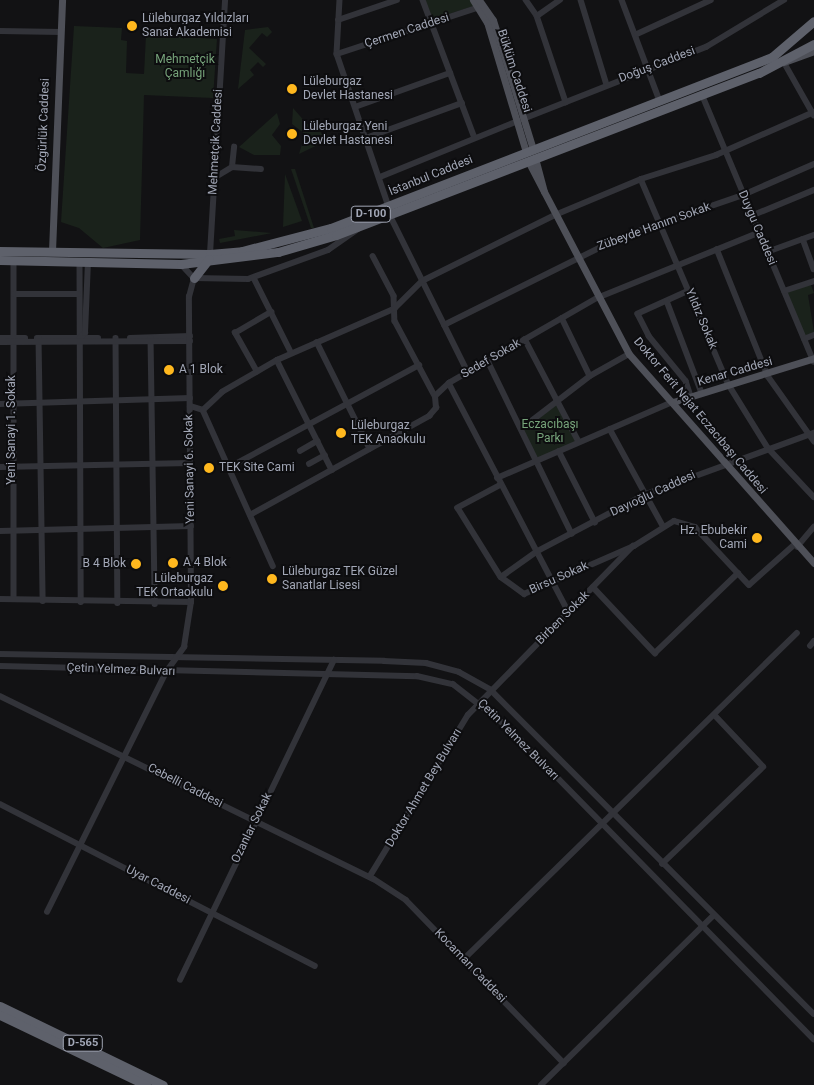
<!DOCTYPE html>
<html>
<head>
<meta charset="utf-8">
<style>
	body { margin:0 }
	#map { position:relative; width:814px; height:1085px; overflow:hidden; background:#121214; font-family:Roboto,sans-serif }
	div>[style] { position:absolute }
	.green>* { inset:0; background:#1a221b }
	.minor>* { height:5.5px; margin:-2.75px; padding:0 2.75px; transform-origin:2.75px; border-radius:2.75px; background:#323339 }
	.major>* { height:7px; margin:-3.5px; padding:0 3.5px; transform-origin:3.5px; border-radius:3.5px; background:#4e5058 }
	.highway>* { height:9px; margin:-4.5px; padding:0 4.5px; transform-origin:4.5px; border-radius:4.5px; background:#5e616b }
	.dots>* { width:14px; height:14px; translate:-50% -50%; box-sizing:border-box; border:2px solid #0d0d0f; border-radius:50% }
	span { translate:-50% -50%; white-space:nowrap; text-align:center; line-height:1.15; -webkit-text-stroke:4px #0d0d0f; paint-order:stroke }
	.shield-label span { padding:1px 4px; background:#0d0d0f; border:1px solid; border-radius:4px; -webkit-text-stroke-width:0 }
	.shield-label { font-size:11px; color:#a2a7b6; font-weight:700 }
	.poi-label { font-size:12px; color:#a2a7b6 }
	.left { translate:0 -50%; text-align:left }
	.right { translate:-100% -50%; text-align:right }
	.street-label { font-size:12px; color:#a2a7b6 }
	.park-label { font-size:12px; color:#76a37a }
</style>
</head>
<body>
<div id="map">
	<div class="green">
		<div style="clip-path:polygon(425px 0,471px 0,474px 6px,433px 19px)"></div>
		<div style="clip-path:polygon(74px 26px,122px 28px,121px 40px,127px 41px,126px 73px,144px 74px,146px 35px,217px 39px,213px 98px,144px 95px,140px 240px,103px 248px,79px 228px,61px 222px)"></div>
		<div style="clip-path:polygon(268px 27px,272px 32px,267px 37px,262px 33px,249px 48px,266px 64px,263px 67px,258px 62px,250px 70px,254px 75px,238px 89px,245px 30px)"></div>
		<div style="clip-path:polygon(293px 108px,307px 124px,316px 125px,325px 139px,332px 135px,330px 139px,299px 154px,305px 134px,292px 124px)"></div>
		<div style="clip-path:polygon(277px 113px,280px 124px,272px 135px,281px 146px,280px 155px,254px 155px,239px 147px)"></div>
		<div style="clip-path:polygon(291px 169px,295px 169px,314px 228px,311px 228px)"></div>
		<div style="clip-path:polygon(285px 174px,302px 221px,283px 227px)"></div>
		<div style="clip-path:polygon(234px 230px,272px 233px,220px 243px,219px 239px,235px 236px)"></div>
		<div style="clip-path:polygon(811px 285px,814px 293px,808px 295px,814px 332px,805px 336px,786px 291px)"></div>
		<div style="clip-path:polygon(557px 404px,576px 441px,537px 459px,524px 430px)"></div>
	</div>
	<div class="minor">
		<div style="left:340px;top:0;width:54px;rotate:93.2deg"></div>
		<div style="left:337px;top:54px;width:162px;rotate:71.2deg"></div>
		<div style="left:423px;top:0;width:147px;rotate:69.4deg"></div>
		<div style="left:526px;top:0;width:19px;rotate:55deg"></div>
		<div style="left:537px;top:16px;width:91px;rotate:71.4deg"></div>
		<div style="left:581px;top:0;width:89px;rotate:73deg"></div>
		<div style="left:622px;top:0;width:108px;rotate:69.4deg"></div>
		<div style="left:537px;top:16px;width:28px;rotate:-35deg"></div>
		<div style="left:224px;top:18px;width:12px;rotate:9deg"></div>
		<div style="left:338px;top:20px;width:62px;rotate:-18.7deg"></div>
		<div style="left:0;top:31px;width:61px;rotate:0.9deg"></div>
		<div style="left:637px;top:34px;width:81px;rotate:-24.7deg"></div>
		<div style="left:337px;top:54px;width:147px;rotate:-18.2deg"></div>
		<div style="left:784px;top:62px;width:61px;rotate:60.5deg"></div>
		<div style="left:702px;top:94px;width:290px;rotate:67.3deg"></div>
		<div style="left:355px;top:107px;width:101px;rotate:-19.7deg"></div>
		<div style="left:523px;top:119px;width:197px;rotate:-21.5deg"></div>
		<div style="left:706px;top:47px;width:91px;rotate:-31.1deg"></div>
		<div style="left:366px;top:138px;width:102px;rotate:-20deg"></div>
		<div style="left:232px;top:167px;width:20px;rotate:-84deg"></div>
		<div style="left:380px;top:177px;width:149px;rotate:-22.1deg"></div>
		<div style="left:214px;top:178px;width:21px;rotate:-31deg"></div>
		<div style="left:232px;top:167px;width:29px;rotate:4deg"></div>
		<div style="left:641px;top:179px;width:224px;rotate:66.9deg"></div>
		<div style="left:729px;top:385px;width:74px;rotate:58.2deg"></div>
		<div style="left:768px;top:448px;width:67px;rotate:46.8deg"></div>
		<div style="left:390px;top:215px;width:175px;rotate:63.6deg"></div>
		<div style="left:751px;top:216px;width:68px;rotate:-22.4deg"></div>
		<div style="left:803px;top:239px;width:32px;rotate:70deg"></div>
		<div style="left:717px;top:249px;width:137px;rotate:68.1deg"></div>
		<div style="left:768px;top:376px;width:80px;rotate:54.7deg"></div>
		<div style="left:767px;top:252px;width:50px;rotate:-19.9deg"></div>
		<div style="left:210px;top:254px;width:254px;rotate:-86.6deg"></div>
		<div style="left:373px;top:256px;width:45px;rotate:62.3deg"></div>
		<div style="left:394px;top:296px;width:25px;rotate:88deg"></div>
		<div style="left:395px;top:321px;width:85px;rotate:61.9deg"></div>
		<div style="left:14px;top:260px;width:339px;rotate:90deg"></div>
		<div style="left:80px;top:262px;width:340px;rotate:89.8deg"></div>
		<div style="left:181px;top:264px;width:19px;rotate:47deg"></div>
		<div style="left:194px;top:278px;width:54px;rotate:1.1deg"></div>
		<div style="left:248px;top:279px;width:85px;rotate:-19.9deg"></div>
		<div style="left:328px;top:250px;width:37px;rotate:-35deg"></div>
		<div style="left:254px;top:278px;width:83px;rotate:63.4deg"></div>
		<div style="left:689px;top:291px;width:56px;rotate:155.7deg"></div>
		<div style="left:638px;top:314px;width:25px;rotate:63deg"></div>
		<div style="left:649px;top:336px;width:58px;rotate:50.6deg"></div>
		<div style="left:686px;top:381px;width:16px;rotate:72deg"></div>
		<div style="left:784px;top:291px;width:32px;rotate:-18deg"></div>
		<div style="left:14px;top:294px;width:64px"></div>
		<div style="left:667px;top:301px;width:98px;rotate:69.2deg"></div>
		<div style="left:562px;top:318px;width:64px;rotate:64.2deg"></div>
		<div style="left:444px;top:325px;width:198px;rotate:-26.4deg"></div>
		<div style="left:621px;top:237px;width:129px;rotate:-19deg"></div>
		<div style="left:743px;top:195px;width:77px;rotate:-23.6deg"></div>
		<div style="left:0;top:338px;width:25px"></div>
		<div style="left:37px;top:338px;width:61px"></div>
		<div style="left:39px;top:338px;width:263px;rotate:89.1deg"></div>
		<div style="left:80px;top:338px;width:7px;rotate:-45deg"></div>
		<div style="left:85px;top:333px;width:71px;rotate:-87.6deg"></div>
		<div style="left:116px;top:338px;width:265px;rotate:89.6deg"></div>
		<div style="left:130px;top:338px;width:60px;rotate:-1.9deg"></div>
		<div style="left:151px;top:338px;width:266px;rotate:89.1deg"></div>
		<div style="left:525px;top:339px;width:116px;rotate:62.3deg"></div>
		<div style="left:804px;top:339px;width:11px;rotate:-22deg"></div>
		<div style="left:0;top:342px;width:190px;rotate:-0.3deg"></div>
		<div style="left:317px;top:342px;width:119px;rotate:63.6deg"></div>
		<div style="left:277px;top:360px;width:123px;rotate:63.4deg"></div>
		<div style="left:488px;top:361px;width:192px;rotate:64.1deg"></div>
		<div style="left:257px;top:372px;width:45px;rotate:-119.4deg"></div>
		<div style="left:235px;top:333px;width:42px;rotate:-30.3deg"></div>
		<div style="left:449px;top:383px;width:257px;rotate:62.4deg"></div>
		<div style="left:0;top:404px;width:190px;rotate:-1.8deg"></div>
		<div style="left:190px;top:406px;width:14px;rotate:17deg"></div>
		<div style="left:203px;top:410px;width:26px;rotate:-43deg"></div>
		<div style="left:222px;top:392px;width:64px;rotate:-30.2deg"></div>
		<div style="left:277px;top:360px;width:128px;rotate:-23.6deg"></div>
		<div style="left:394px;top:309px;width:40px;rotate:-45deg"></div>
		<div style="left:422px;top:281px;width:148px;rotate:-26.4deg"></div>
		<div style="left:555px;top:215px;width:93px;rotate:-22.7deg"></div>
		<div style="left:641px;top:179px;width:79px;rotate:-17.7deg"></div>
		<div style="left:716px;top:155px;width:107px;rotate:-23.7deg"></div>
		<div style="left:203px;top:410px;width:171px;rotate:65.8deg"></div>
		<div style="left:521px;top:429px;width:87px;rotate:-37.5deg"></div>
		<div style="left:590px;top:376px;width:45px;rotate:-29.4deg"></div>
		<div style="left:610px;top:429px;width:111px;rotate:61.3deg"></div>
		<div style="left:300px;top:451px;width:20px;rotate:-30deg"></div>
		<div style="left:559px;top:451px;width:80px;rotate:63.1deg"></div>
		<div style="left:309px;top:464px;width:18px;rotate:-29deg"></div>
		<div style="left:0;top:467px;width:190px;rotate:-1.2deg"></div>
		<div style="left:228px;top:468px;width:217px;rotate:-28.3deg"></div>
		<div style="left:497px;top:478px;width:192px;rotate:-23.4deg"></div>
		<div style="left:501px;top:485px;width:49px;rotate:151.9deg"></div>
		<div style="left:458px;top:508px;width:81px;rotate:58.1deg"></div>
		<div style="left:501px;top:577px;width:29px;rotate:36deg"></div>
		<div style="left:524px;top:594px;width:120px;rotate:-23.6deg"></div>
		<div style="left:634px;top:546px;width:47px;rotate:-32deg"></div>
		<div style="left:674px;top:521px;width:22px;rotate:16deg"></div>
		<div style="left:695px;top:527px;width:79px;rotate:47deg"></div>
		<div style="left:749px;top:585px;width:60px;rotate:-41.6deg"></div>
		<div style="left:250px;top:515px;width:205px;rotate:-28.9deg"></div>
		<div style="left:429px;top:416px;width:11px;rotate:-49deg"></div>
		<div style="left:436px;top:408px;width:12px;rotate:-95deg"></div>
		<div style="left:435px;top:396px;width:19px;rotate:-43deg"></div>
		<div style="left:449px;top:383px;width:171px;rotate:-29.9deg"></div>
		<div style="left:597px;top:298px;width:174px;rotate:-22deg"></div>
		<div style="left:0;top:531px;width:191px;rotate:-1.5deg"></div>
		<div style="left:797px;top:547px;width:26px;rotate:-50deg"></div>
		<div style="left:501px;top:577px;width:43px;rotate:-35.5deg"></div>
		<div style="left:536px;top:552px;width:124px;rotate:-27.8deg"></div>
		<div style="left:646px;top:494px;width:179px;rotate:-20deg"></div>
		<div style="left:593px;top:587px;width:91px;rotate:46.8deg"></div>
		<div style="left:655px;top:653px;width:115px;rotate:-43.9deg"></div>
		<div style="left:0;top:599px;width:191px;rotate:0.9deg"></div>
		<div style="left:810px;top:646px;width:6px;rotate:-51deg"></div>
		<div style="left:0;top:654px;width:384px;rotate:1deg"></div>
		<div style="left:384px;top:661px;width:42px;rotate:2.7deg"></div>
		<div style="left:426px;top:663px;width:34px;rotate:15deg"></div>
		<div style="left:459px;top:672px;width:37px;rotate:29deg"></div>
		<div style="left:491px;top:690px;width:457px;rotate:45.1deg"></div>
		<div style="left:0;top:666px;width:417px;rotate:1.4deg"></div>
		<div style="left:417px;top:676px;width:37px;rotate:13deg"></div>
		<div style="left:453px;top:684px;width:70px;rotate:38deg"></div>
		<div style="left:508px;top:727px;width:437px;rotate:45.6deg"></div>
		<div style="left:0;top:696px;width:416px;rotate:26.1deg"></div>
		<div style="left:374px;top:879px;width:38px;rotate:33deg"></div>
		<div style="left:406px;top:900px;width:227px;rotate:45.9deg"></div>
		<div style="left:0;top:804px;width:354px;rotate:27.2deg"></div>
		<div style="left:662px;top:864px;width:140px;rotate:-43.8deg"></div>
		<div style="left:763px;top:767px;width:71px;rotate:-133.3deg"></div>
		<div style="left:370px;top:876px;width:188px;rotate:-58.7deg"></div>
		<div style="left:468px;top:715px;width:236px;rotate:-45.7deg"></div>
		<div style="left:47px;top:912px;width:268px;rotate:-63.6deg"></div>
		<div style="left:166px;top:672px;width:31px;rotate:-54deg"></div>
		<div style="left:184px;top:647px;width:46px;rotate:-81.2deg"></div>
		<div style="left:191px;top:602px;width:305px;rotate:-90.4deg"></div>
		<div style="left:189px;top:297px;width:20px;rotate:-75deg"></div>
		<div style="left:463px;top:960px;width:467px;rotate:-44.4deg"></div>
		<div style="left:180px;top:980px;width:355px;rotate:-64.3deg"></div>
		<div style="left:541px;top:1085px;width:241px;rotate:-44.5deg"></div>
	</div>
	<div class="major">
		<div style="left:473px;top:0;width:26px;rotate:58deg"></div>
		<div style="left:487px;top:22px;width:136px;rotate:73.3deg"></div>
		<div style="left:479px;top:0;width:24px;rotate:55deg"></div>
		<div style="left:493px;top:20px;width:135px;rotate:72.8deg"></div>
		<div style="left:784px;top:62px;width:32px;rotate:-20deg"></div>
		<div style="left:535px;top:158px;width:35px;rotate:75deg"></div>
		<div style="left:528px;top:161px;width:218px;rotate:62.4deg"></div>
		<div style="left:629px;top:354px;width:279px;rotate:48.5deg"></div>
		<div style="left:52px;top:251px;width:251px;rotate:-87.7deg"></div>
		<div style="left:673px;top:402px;width:148px;rotate:-17.3deg"></div>
	</div>
	<div class="highway">
		<div style="left:0;top:251px;width:210px;rotate:0.8deg"></div>
		<div style="left:210px;top:254px;width:32px;rotate:-5deg"></div>
		<div style="left:242px;top:251px;width:92px;rotate:-14.5deg"></div>
		<div style="left:331px;top:228px;width:473px;rotate:-21.2deg"></div>
		<div style="left:772px;top:57px;width:55px;rotate:-40.6deg"></div>
		<div style="left:0;top:260px;width:181px;rotate:1.3deg"></div>
		<div style="left:181px;top:264px;width:98px;rotate:-7.1deg"></div>
		<div style="left:278px;top:252px;width:60px;rotate:-16.3deg"></div>
		<div style="left:336px;top:235px;width:453px;rotate:-21deg"></div>
		<div style="left:759px;top:73px;width:62px;rotate:-27.8deg"></div>
		<div style="left:194px;top:278px;width:24px;rotate:-52deg"></div>
		<div style="left:0;top:1006px;width:181px;rotate:25.9deg"></div>
		<div style="left:0;top:1015px;width:162px;rotate:25.6deg"></div>
	</div>
	<div class="dots">
		<div style="left:132px;top:26px;background:#ffb81e"></div>
		<div style="left:292px;top:89px;background:#ffb81e"></div>
		<div style="left:292px;top:134px;background:#ffb81e"></div>
		<div style="left:169px;top:370px;background:#ffb81e"></div>
		<div style="left:341px;top:433px;background:#ffb81e"></div>
		<div style="left:209px;top:468px;background:#ffb81e"></div>
		<div style="left:757px;top:538px;background:#ffb81e"></div>
		<div style="left:173px;top:563px;background:#ffb81e"></div>
		<div style="left:136px;top:564px;background:#ffb81e"></div>
		<div style="left:272px;top:579px;background:#ffb81e"></div>
		<div style="left:223px;top:586px;background:#ffb81e"></div>
	</div>
	<div class="shield-label">
		<span style="left:371px;top:214px">D-100</span>
		<span style="left:83px;top:1043px">D-565</span>
	</div>
	<div class="poi-label">
		<span class="left" style="left:142px;top:26px">Lüleburgaz Yıldızları<br>Sanat Akademisi</span>
		<span class="left" style="left:303px;top:89px">Lüleburgaz<br>Devlet Hastanesi</span>
		<span class="left" style="left:303px;top:134px">Lüleburgaz Yeni<br>Devlet Hastanesi</span>
		<span class="left" style="left:179px;top:370px">A 1 Blok</span>
		<span class="left" style="left:351px;top:433px">Lüleburgaz<br>TEK Anaokulu</span>
		<span class="left" style="left:219px;top:468px">TEK Site Cami</span>
		<span class="right" style="left:747px;top:538px">Hz. Ebubekir<br>Cami</span>
		<span class="left" style="left:183px;top:563px">A 4 Blok</span>
		<span class="right" style="left:126px;top:564px">B 4 Blok</span>
		<span class="left" style="left:282px;top:579px">Lüleburgaz TEK Güzel<br>Sanatlar Lisesi</span>
		<span class="right" style="left:213px;top:586px">Lüleburgaz<br>TEK Ortaokulu</span>
	</div>
	<div class="street-label">
		<span style="left:407px;top:31px;rotate:-18deg">Çermen Caddesi</span>
		<span style="left:657px;top:65px;rotate:-21deg">Doğuş Caddesi</span>
		<span style="left:514px;top:71px;rotate:72deg">Büklüm Caddesi</span>
		<span style="left:44px;top:125px;rotate:-88deg">Özgürlük Caddesi</span>
		<span style="left:216px;top:142px;rotate:-87deg">Mehmetçik Caddesi</span>
		<span style="left:431px;top:176px;rotate:-22deg">İstanbul Caddesi</span>
		<span style="left:654px;top:227px;rotate:-20deg">Zübeyde Hanım Sokak</span>
		<span style="left:757px;top:228px;rotate:67deg">Duygu Caddesi</span>
		<span style="left:701px;top:319px;rotate:67deg">Yıldız Sokak</span>
		<span style="left:491px;top:359px;rotate:-30deg">Sedef Sokak</span>
		<span style="left:735px;top:372px;rotate:-16deg">Kenar Caddesi</span>
		<span style="left:700px;top:416px;rotate:50deg">Doktor Ferit Nejat Eczacıbaşı Caddesi</span>
		<span style="left:12px;top:430px;rotate:-90deg">Yeni Sanayi 1. Sokak</span>
		<span style="left:190px;top:469px;rotate:-91deg">Yeni Sanayi 6. Sokak</span>
		<span style="left:653px;top:494px;rotate:-25deg">Dayıoğlu Caddesi</span>
		<span style="left:559px;top:578px;rotate:-24deg">Birsu Sokak</span>
		<span style="left:563px;top:618px;rotate:-45deg">Birben Sokak</span>
		<span style="left:121px;top:670px;rotate:2deg">Çetin Yelmez Bulvarı</span>
		<span style="left:518px;top:740px;rotate:45deg">Çetin Yelmez Bulvarı</span>
		<span style="left:185px;top:786px;rotate:27deg">Cebelli Caddesi</span>
		<span style="left:424px;top:788px;rotate:-59deg">Doktor Ahmet Bey Bulvarı</span>
		<span style="left:252px;top:828px;rotate:-64deg">Ozanlar Sokak</span>
		<span style="left:158px;top:885px;rotate:27deg">Uyar Caddesi</span>
		<span style="left:470px;top:966px;rotate:46deg">Kocaman Caddesi</span>
	</div>
	<div class="park-label">
		<span style="left:185px;top:67px">Mehmetçik<br>Çamlığı</span>
		<span style="left:550px;top:432px">Eczacıbaşı<br>Parkı</span>
	</div>
</div>
</body>
</html>
